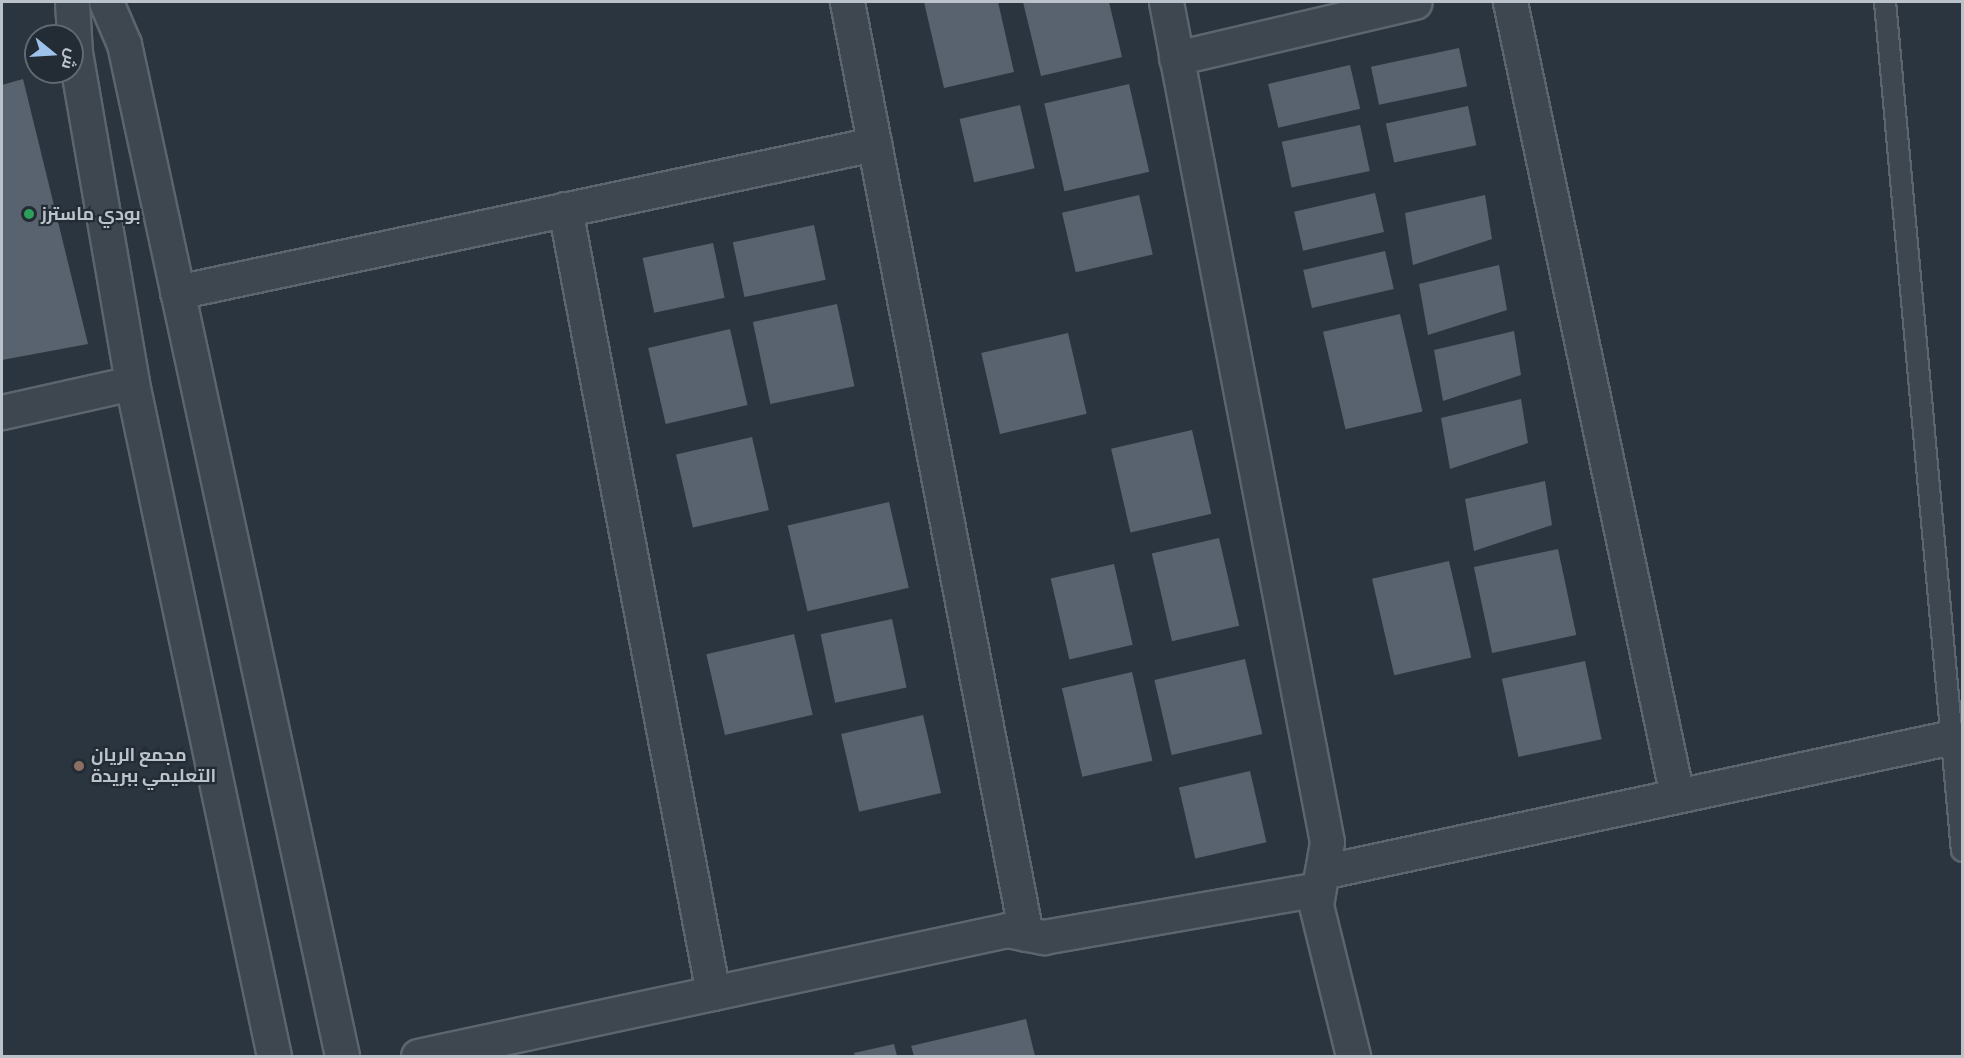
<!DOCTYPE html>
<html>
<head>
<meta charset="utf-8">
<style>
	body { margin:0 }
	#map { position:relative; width:1964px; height:1058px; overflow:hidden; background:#2a353f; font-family:"Fira Sans Condensed",Cairo,sans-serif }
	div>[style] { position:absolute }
	.building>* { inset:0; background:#59636f; transform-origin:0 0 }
	.roads { filter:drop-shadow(2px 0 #5c656d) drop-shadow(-2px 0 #5c656d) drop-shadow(0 2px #5c656d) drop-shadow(0 -2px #5c656d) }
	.lane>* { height:20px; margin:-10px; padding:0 10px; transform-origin:10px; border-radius:10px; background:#3e4750 }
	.street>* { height:33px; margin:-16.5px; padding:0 16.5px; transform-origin:16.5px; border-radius:16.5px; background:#3e4750 }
	.dots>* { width:16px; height:16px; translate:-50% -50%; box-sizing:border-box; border:3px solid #232c35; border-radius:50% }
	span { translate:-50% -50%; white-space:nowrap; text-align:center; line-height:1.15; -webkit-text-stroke:4.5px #232c35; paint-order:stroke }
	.poi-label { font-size:18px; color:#bbc2ca; font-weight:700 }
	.left { translate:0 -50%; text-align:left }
	.frame { position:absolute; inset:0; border:3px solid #bbc2ca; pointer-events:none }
	.north { position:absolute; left:24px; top:24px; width:60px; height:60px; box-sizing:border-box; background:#232c35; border:2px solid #606871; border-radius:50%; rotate:108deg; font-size:16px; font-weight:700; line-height:24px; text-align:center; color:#bbc2ca }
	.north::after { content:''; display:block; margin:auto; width:21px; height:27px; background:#9dc2ec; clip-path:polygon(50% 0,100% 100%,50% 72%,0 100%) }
</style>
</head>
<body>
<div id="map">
	<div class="building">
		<div style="clip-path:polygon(924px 2px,998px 2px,1014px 72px,944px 88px)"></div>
		<div style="clip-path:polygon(1023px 2px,1109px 2px,1122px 57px,1041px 76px)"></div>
		<div style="left:1459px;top:48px;width:39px;height:90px;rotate:78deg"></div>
		<div style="left:1350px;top:65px;width:45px;height:84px;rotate:77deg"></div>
		<div style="clip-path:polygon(23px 79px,88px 344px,2px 360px,2px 85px)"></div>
		<div style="left:1129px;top:84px;width:90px;height:87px;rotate:77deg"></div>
		<div style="left:1020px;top:105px;width:65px;height:62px;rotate:77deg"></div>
		<div style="left:1468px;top:106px;width:40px;height:84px;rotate:78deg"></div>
		<div style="left:1360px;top:125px;width:47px;height:80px;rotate:78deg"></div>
		<div style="left:1375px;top:193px;width:40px;height:83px;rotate:77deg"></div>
		<div style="left:1139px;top:195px;width:61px;height:79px;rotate:77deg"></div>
		<div style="clip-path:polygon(1485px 195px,1492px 239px,1413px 265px,1405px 213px)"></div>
		<div style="left:814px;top:225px;width:56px;height:83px;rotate:78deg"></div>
		<div style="left:713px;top:243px;width:56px;height:72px;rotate:78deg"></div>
		<div style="left:1385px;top:251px;width:39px;height:84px;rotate:77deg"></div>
		<div style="clip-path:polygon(1499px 265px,1507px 310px,1428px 335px,1419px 284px)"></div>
		<div style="left:837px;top:304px;width:84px;height:86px;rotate:78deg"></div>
		<div style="left:1400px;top:314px;width:100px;height:79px;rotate:77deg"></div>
		<div style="left:730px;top:329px;width:78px;height:84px;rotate:77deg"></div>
		<div style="clip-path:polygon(1514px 331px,1521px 375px,1443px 401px,1434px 350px)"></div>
		<div style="left:1068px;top:333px;width:83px;height:89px;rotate:77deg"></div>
		<div style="clip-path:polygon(1521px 399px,1528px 443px,1450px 469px,1441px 418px)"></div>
		<div style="left:1192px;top:430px;width:86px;height:83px;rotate:77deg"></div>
		<div style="left:752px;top:437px;width:75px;height:78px;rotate:77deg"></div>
		<div style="clip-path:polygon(1545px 481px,1552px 525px,1474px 551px,1465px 499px)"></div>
		<div style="left:889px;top:502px;width:88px;height:104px;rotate:77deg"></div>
		<div style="left:1219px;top:538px;width:90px;height:69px;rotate:77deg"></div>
		<div style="left:1558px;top:549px;width:88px;height:86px;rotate:78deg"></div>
		<div style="left:1449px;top:561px;width:99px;height:79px;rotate:77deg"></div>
		<div style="left:1114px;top:564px;width:83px;height:65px;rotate:77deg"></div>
		<div style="left:892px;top:619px;width:70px;height:73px;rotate:78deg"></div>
		<div style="left:794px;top:634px;width:83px;height:90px;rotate:77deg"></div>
		<div style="left:1245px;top:659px;width:77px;height:93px;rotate:77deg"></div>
		<div style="left:1585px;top:661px;width:80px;height:85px;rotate:78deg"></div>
		<div style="left:1132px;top:672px;width:91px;height:72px;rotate:77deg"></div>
		<div style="left:923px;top:715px;width:80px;height:84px;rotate:77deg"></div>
		<div style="left:1250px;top:771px;width:73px;height:73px;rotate:77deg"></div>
		<div style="clip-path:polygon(1026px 1019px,1035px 1056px,914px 1056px,911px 1046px)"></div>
		<div style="clip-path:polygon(894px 1044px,897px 1056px,855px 1056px,854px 1053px)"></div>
	</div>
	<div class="roads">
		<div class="lane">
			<div style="left:1885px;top:2px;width:852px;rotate:84.82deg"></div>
		</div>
		<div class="street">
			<div style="left:72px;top:2px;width:50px;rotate:86.6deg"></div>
			<div style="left:75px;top:52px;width:336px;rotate:80.2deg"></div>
			<div style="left:132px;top:383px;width:688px;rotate:78.09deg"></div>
			<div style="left:106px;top:2px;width:46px;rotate:66.8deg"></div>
			<div style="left:124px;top:44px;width:1035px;rotate:77.84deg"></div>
			<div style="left:847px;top:2px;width:949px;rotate:79.13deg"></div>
			<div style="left:1166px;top:2px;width:855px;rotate:79.15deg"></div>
			<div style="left:1327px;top:842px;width:64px;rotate:99.9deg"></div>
			<div style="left:1316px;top:905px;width:155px;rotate:76.2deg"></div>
			<div style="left:1510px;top:2px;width:811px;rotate:78.12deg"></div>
			<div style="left:1176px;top:58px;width:245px;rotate:-13.2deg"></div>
			<div style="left:565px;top:209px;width:798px;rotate:79.31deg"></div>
			<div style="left:177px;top:292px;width:713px;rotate:-11.99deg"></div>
			<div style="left:2px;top:412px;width:133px;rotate:-12.6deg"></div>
			<div style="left:1322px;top:872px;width:644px;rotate:-12.09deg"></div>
			<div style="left:418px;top:1056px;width:602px;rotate:-12.07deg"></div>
			<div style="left:1007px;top:930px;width:38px;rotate:11deg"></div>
			<div style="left:1044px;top:937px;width:278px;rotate:-9.9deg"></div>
		</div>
	</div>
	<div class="dots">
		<div style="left:29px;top:214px;background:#2e9e5b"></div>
		<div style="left:79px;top:766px;background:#8d6e63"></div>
	</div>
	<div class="poi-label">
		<span class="left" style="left:41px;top:214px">بودي ماسترز</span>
		<span class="left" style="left:91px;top:766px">مجمع الريان<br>التعليمي ببريدة</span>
	</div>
	<div class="frame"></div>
	<div class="north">ش</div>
</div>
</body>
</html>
